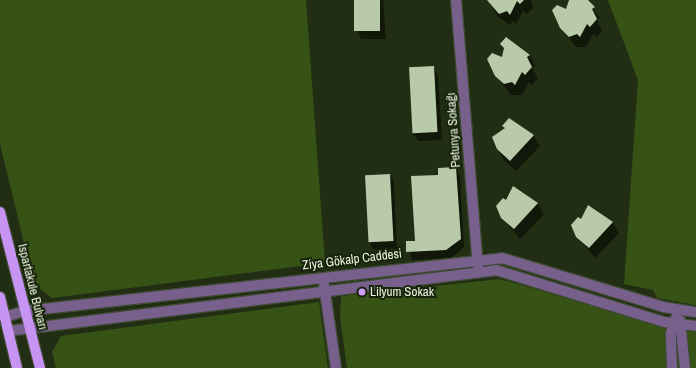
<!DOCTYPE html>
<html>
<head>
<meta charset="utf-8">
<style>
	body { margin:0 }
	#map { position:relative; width:696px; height:368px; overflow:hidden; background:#212e14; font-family:"Archivo Narrow",sans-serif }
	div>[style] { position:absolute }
	.green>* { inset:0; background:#365315 }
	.shadow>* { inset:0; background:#0007 }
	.building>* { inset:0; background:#b8caa9; transform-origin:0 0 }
	.roads { filter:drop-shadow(1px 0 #3d4a31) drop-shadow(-1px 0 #3d4a31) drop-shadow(0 1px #3d4a31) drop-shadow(0 -1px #3d4a31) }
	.minor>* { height:10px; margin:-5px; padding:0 5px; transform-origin:5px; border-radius:5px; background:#78608d }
	.major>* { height:10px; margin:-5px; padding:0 5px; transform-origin:5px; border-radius:5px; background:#c894f3 }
	.dots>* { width:11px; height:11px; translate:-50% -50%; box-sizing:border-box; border:2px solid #17240a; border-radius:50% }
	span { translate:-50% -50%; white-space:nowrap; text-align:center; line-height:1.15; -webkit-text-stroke:4px #17240a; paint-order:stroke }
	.street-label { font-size:13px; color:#ebf4e3 }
	.poi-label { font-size:13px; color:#ebf4e3 }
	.left { translate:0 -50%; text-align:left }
</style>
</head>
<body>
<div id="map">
	<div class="green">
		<div style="clip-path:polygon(0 0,306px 0,325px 263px,52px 298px,34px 284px,0 144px)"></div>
		<div style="clip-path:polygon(608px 0,696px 0,696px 305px,657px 298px,653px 290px,624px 284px,638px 80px)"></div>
		<div style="clip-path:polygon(500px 279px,677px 330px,696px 331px,696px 368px,347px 368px,340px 317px,341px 296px)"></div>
		<div style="clip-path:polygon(319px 302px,328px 368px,56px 368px,52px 352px,61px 336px)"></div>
	</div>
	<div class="shadow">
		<div style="clip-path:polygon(355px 0,383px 0,386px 39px,361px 39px,357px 31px)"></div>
		<div style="clip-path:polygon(489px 0,531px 0,533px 8px,527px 14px,523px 11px,516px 24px,513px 21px,510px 25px,497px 16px)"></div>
		<div style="clip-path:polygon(568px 0,584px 0,600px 18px,597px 20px,602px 30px,597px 37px,593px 34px,586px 47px,576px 47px,561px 28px,571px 5px)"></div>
		<div style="clip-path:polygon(506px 39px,530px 55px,535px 66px,532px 68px,538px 78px,532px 85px,529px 82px,522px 95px,511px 95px,496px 76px,506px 53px,501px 44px)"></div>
		<div style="clip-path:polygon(433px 67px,438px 75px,442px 140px,418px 141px,413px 134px)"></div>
		<div style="clip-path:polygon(510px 119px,533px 135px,540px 146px,516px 171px,504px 160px,493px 138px,499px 131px,502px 133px)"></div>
		<div style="clip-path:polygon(456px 168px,460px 176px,464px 247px,451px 258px,412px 260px,407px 242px,416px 242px,439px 176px)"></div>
		<div style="clip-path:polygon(390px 175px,394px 182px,397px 249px,374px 250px,369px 242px)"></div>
		<div style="clip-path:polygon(514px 188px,538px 204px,544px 214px,520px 239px,502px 217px)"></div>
		<div style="clip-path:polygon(589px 206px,613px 223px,619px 233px,595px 258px,577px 236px)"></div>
	</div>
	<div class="building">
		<div style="left:354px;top:0;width:26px;height:31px"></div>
		<div style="clip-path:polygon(487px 0,524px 0,520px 4px,517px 1px,510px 15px,507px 11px,499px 14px)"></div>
		<div style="clip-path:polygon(569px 0,588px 0,595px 7px,592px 9px,597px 19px,590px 27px,587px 24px,580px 37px,577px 34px,569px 37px,560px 28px,552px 10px,557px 5px,566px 9px)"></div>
		<div style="clip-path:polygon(506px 37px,530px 55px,527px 57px,532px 67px,525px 75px,522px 72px,515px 85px,512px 82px,504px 84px,495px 76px,487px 59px,492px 53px,502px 57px,504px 48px,500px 44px)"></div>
		<div style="left:434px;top:66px;width:66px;height:25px;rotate:87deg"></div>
		<div style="clip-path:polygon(509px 118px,534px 135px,510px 161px,497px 149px,492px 137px,505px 128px,502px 126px)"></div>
		<div style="clip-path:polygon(456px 167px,461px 239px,446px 250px,406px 252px,406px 241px,415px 241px,411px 176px,438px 175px,438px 168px)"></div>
		<div style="left:390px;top:174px;width:67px;height:25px;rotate:87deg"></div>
		<div style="clip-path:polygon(513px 186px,538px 203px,514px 229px,501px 218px,496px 206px,503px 198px,506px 200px)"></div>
		<div style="clip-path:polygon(588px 205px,613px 222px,589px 248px,576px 237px,571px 225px,578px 217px,581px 219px)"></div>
	</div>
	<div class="roads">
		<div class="minor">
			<div style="left:456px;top:0;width:266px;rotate:85.3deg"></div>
			<div style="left:324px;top:285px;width:84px;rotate:81.8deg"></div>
			<div style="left:5px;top:317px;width:21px;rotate:-17deg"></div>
			<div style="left:25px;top:311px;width:480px;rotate:-6.3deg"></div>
			<div style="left:502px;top:258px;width:168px;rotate:16.9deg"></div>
			<div style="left:663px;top:307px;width:33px;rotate:9deg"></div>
			<div style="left:680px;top:320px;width:48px;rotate:84.1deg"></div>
			<div style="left:8px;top:331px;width:492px;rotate:-7.1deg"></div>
			<div style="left:496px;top:270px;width:176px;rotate:17.2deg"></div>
			<div style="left:664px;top:322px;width:32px;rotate:7deg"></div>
			<div style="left:672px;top:368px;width:35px;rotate:-92deg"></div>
			<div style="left:671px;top:333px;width:16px;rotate:-72deg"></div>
		</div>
		<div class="major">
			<div style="left:0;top:212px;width:161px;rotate:75.6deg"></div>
			<div style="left:0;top:297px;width:73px;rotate:76.5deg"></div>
		</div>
	</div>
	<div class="dots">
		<div style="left:362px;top:292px;background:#d19dfd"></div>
	</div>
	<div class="street-label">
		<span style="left:454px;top:130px;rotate:-94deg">Petunya Sokağı</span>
		<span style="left:352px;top:260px;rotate:-7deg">Ziya Gökalp Caddesi</span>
		<span style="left:32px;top:287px;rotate:76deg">Ispartakule Bulvarı</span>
	</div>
	<div class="poi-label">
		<span class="left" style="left:370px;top:292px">Lilyum Sokak</span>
	</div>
</div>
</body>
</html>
